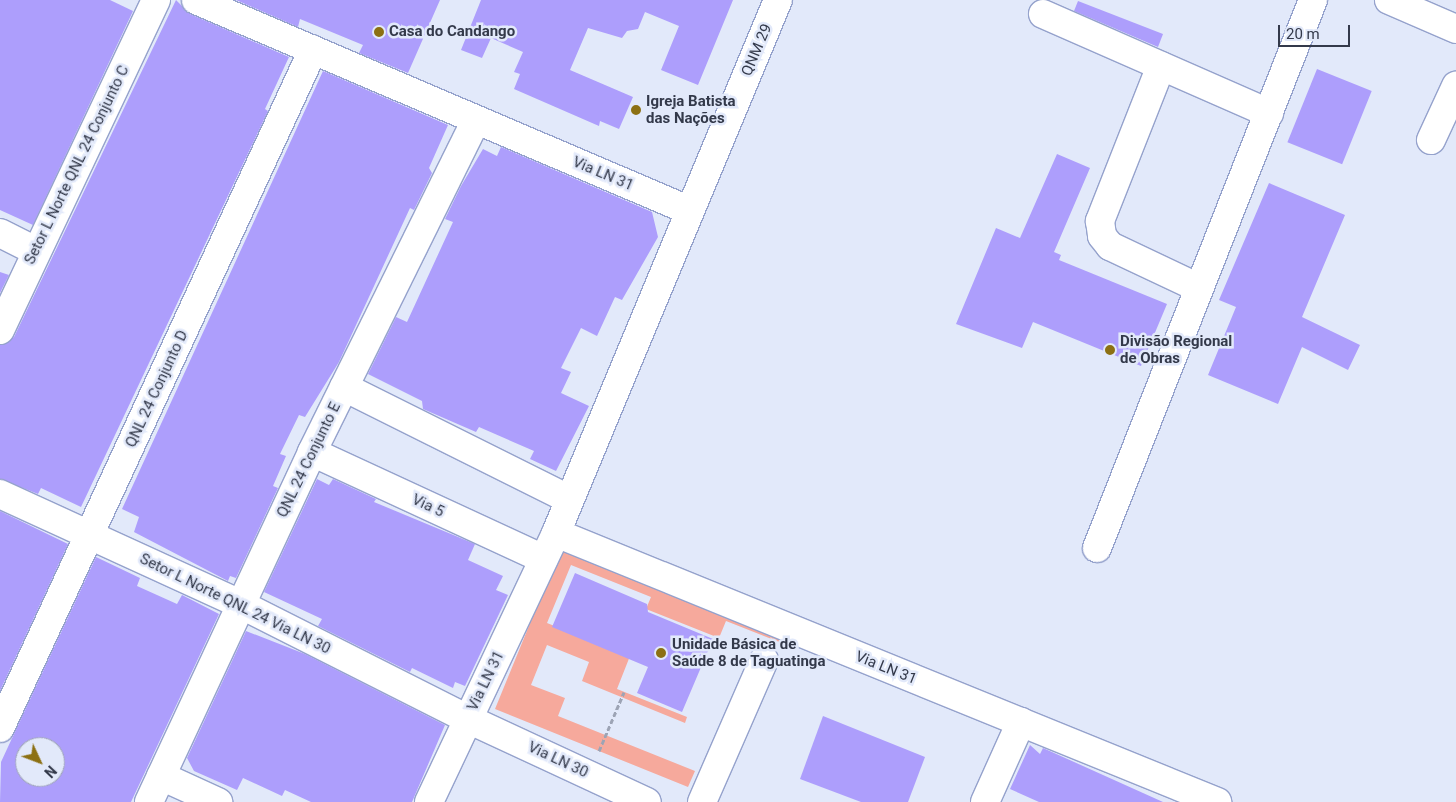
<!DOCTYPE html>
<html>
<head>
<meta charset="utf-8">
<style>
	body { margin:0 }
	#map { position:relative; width:1456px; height:802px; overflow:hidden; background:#e2e9fa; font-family:Roboto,sans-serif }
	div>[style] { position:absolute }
	.green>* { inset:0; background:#f6a99c }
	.building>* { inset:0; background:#ad9efc; transform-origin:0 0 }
	.path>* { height:3px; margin-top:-1.5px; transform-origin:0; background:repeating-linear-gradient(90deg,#9da4b5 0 5px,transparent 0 7.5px) }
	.roads { filter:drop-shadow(1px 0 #95a2cc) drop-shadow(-1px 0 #95a2cc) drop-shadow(0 1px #95a2cc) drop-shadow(0 -1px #95a2cc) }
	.minor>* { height:28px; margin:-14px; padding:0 14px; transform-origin:14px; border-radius:14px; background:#fff }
	.major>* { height:28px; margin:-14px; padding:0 14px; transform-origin:14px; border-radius:14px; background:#fff }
	.dots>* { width:14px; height:14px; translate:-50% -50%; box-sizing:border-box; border:2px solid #e2e9fa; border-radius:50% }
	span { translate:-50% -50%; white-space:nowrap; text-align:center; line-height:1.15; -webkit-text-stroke:5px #e2e9fa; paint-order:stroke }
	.poi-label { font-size:15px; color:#33394a; font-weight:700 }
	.left { translate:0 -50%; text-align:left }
	.street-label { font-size:15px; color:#33394a }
	.north { position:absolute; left:15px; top:737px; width:50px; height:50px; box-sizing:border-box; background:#e2e9fa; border:1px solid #9ca3b4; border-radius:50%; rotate:133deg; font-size:14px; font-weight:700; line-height:20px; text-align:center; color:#33394a }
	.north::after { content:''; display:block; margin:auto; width:18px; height:22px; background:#8c7013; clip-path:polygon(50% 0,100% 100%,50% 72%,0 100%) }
	.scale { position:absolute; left:1278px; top:25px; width:72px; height:22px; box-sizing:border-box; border:2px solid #33394a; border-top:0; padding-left:6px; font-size:15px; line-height:18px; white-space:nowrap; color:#33394a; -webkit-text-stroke:4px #e2e9fa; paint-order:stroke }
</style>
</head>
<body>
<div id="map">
	<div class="green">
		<div style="clip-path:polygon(564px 540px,803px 637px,797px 649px,726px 621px,719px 638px,646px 609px,651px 597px,571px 565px,547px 623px,630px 656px,617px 689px,687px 717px,685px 723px,582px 681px,589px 662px,547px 645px,531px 685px,565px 698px,558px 716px,695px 771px,688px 787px,495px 709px)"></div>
	</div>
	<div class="building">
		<div style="clip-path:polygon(0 0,110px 0,133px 11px,33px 225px,0 210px)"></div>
		<div style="clip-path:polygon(176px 0,190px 14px,289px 57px,265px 109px,268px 111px,81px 507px,41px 488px,38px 494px,0 479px,0 345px,14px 337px)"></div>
		<div style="clip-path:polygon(236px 0,440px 0,408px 73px,359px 53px,363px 45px,300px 19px,298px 27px)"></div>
		<div style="clip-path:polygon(481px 0,733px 0,698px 85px,661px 70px,679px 26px,645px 12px,638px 29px,627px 31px,622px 38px,588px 28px,570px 70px,633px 97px,619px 129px,600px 121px,599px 126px,514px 89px,520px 74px,514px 72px,523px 52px,491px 38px,482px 58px,461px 50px)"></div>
		<div style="clip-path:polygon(1078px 1px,1163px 34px,1158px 47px,1074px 11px)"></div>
		<div style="left:1317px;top:69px;width:59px;height:79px;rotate:22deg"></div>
		<div style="clip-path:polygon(323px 71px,448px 125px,429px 168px,432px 173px,414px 210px,410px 208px,339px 362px,305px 417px,299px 415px,280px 454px,286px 456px,273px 486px,278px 488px,236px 578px,230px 576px,228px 581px,134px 532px,139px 517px,122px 509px)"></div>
		<div style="clip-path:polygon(501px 147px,652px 212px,658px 237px,622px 300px,615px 297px,597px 336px,581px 328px,561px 368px,571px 372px,561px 393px,589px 406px,556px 471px,530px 459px,534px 451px,479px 427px,476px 432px,423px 409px,422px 401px,368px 374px,396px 317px,407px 322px,453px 222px,445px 219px,461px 186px,483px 149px,497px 156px)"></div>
		<div style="clip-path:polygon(1057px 154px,1090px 168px,1054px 252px,1061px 255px,1059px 260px,1167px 304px,1141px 366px,1033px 322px,1022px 348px,956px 324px,996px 228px,1020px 238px)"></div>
		<div style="clip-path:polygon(1269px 183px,1345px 215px,1302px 317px,1360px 345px,1348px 370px,1302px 347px,1278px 404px,1208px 375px,1236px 307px,1219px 300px)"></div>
		<div style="clip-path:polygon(0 272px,9px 275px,0 293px)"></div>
		<div style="clip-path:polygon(317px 479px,329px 485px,333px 479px,376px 499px,374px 502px,475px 544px,468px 560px,503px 576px,496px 590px,508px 595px,465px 686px,455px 682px,453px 688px,412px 668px,410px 672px,318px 626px,322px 619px,264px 592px)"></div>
		<div style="clip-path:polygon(0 511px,68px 544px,0 691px)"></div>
		<div style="clip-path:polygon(evenodd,96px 557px,140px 578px,137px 586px,177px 604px,182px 595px,219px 614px,131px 802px,0 802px,1px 762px,96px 557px,25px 747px,55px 747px,55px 777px,25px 777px,25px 747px)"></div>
		<div style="clip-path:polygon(575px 573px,647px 604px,648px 612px,713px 639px,682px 712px,637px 693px,648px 667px,552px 627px)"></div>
		<div style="clip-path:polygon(246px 631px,305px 654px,445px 725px,412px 802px,311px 802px,285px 790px,282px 796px,243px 778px,237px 790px,194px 771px,187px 758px)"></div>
		<div style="clip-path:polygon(823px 716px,925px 757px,908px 802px,861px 802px,800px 779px)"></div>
		<div style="clip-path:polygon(1030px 745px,1040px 754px,1043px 748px,1163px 802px,1039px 802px,1010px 789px)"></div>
	</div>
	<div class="path">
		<div style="left:599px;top:751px;width:64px;rotate:-67deg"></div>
	</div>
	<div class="roads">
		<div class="minor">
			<div style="left:196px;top:0;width:535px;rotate:23.11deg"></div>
			<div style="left:1043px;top:14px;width:247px;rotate:23.7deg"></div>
			<div style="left:1161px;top:66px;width:167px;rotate:111.5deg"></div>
			<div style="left:1100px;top:221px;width:15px;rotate:82deg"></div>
			<div style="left:1102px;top:236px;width:13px;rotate:51deg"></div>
			<div style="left:1110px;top:246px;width:98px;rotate:25.3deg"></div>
			<div style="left:1431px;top:140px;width:60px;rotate:-65.2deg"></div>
			<div style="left:0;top:233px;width:40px;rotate:26.6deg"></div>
			<div style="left:0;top:330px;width:365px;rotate:-64.7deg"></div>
			<div style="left:344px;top:387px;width:251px;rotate:26.5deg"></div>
			<div style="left:312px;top:452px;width:255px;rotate:24.8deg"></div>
			<div style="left:0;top:494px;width:264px;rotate:24.6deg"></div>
			<div style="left:240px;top:604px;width:255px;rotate:26.8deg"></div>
			<div style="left:468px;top:719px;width:197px;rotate:24.9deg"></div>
			<div style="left:556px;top:533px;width:714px;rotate:22.14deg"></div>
			<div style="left:1097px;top:548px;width:589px;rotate:-68.49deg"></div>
			<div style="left:0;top:728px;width:747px;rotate:-65.22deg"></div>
			<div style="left:161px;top:776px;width:63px;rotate:24.5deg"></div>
			<div style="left:149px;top:802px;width:386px;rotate:-65deg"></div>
			<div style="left:312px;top:452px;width:370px;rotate:-63.7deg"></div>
			<div style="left:429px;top:802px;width:297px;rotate:-64.7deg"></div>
			<div style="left:556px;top:533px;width:577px;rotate:-67.39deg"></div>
			<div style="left:702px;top:802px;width:155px;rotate:-66.4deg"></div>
			<div style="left:985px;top:802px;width:88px;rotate:-65.8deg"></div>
		</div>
		<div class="major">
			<div style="left:1389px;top:0;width:73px;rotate:23.4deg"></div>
		</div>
	</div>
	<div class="dots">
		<div style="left:379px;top:32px;background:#8c7013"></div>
		<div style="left:636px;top:110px;background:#8c7013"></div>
		<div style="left:1110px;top:350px;background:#8c7013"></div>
		<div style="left:661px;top:653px;background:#8c7013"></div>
	</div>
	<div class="poi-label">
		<span class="left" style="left:389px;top:32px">Casa do Candango</span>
		<span class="left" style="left:646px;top:110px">Igreja Batista<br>das Nações</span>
		<span class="left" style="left:1120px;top:350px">Divisão Regional<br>de Obras</span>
		<span class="left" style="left:672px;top:653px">Unidade Básica de<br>Saúde 8 de Taguatinga</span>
	</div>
	<div class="street-label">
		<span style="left:757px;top:50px;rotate:-67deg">QNM 29</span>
		<span style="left:77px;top:165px;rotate:-64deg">Setor L Norte QNL 24 Conjunto C</span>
		<span style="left:603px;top:174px;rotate:23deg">Via LN 31</span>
		<span style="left:157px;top:389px;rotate:-65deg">QNL 24 Conjunto D</span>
		<span style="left:309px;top:460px;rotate:-64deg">QNL 24 Conjunto E</span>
		<span style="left:428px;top:506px;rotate:25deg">Via 5</span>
		<span style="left:235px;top:604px;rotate:26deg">Setor L Norte QNL 24 Via LN 30</span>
		<span style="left:886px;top:668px;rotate:22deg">Via LN 31</span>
		<span style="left:486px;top:681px;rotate:-64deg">Via LN 31</span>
		<span style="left:558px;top:760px;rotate:25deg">Via LN 30</span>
	</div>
	<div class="north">N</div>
	<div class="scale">20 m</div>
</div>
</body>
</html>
